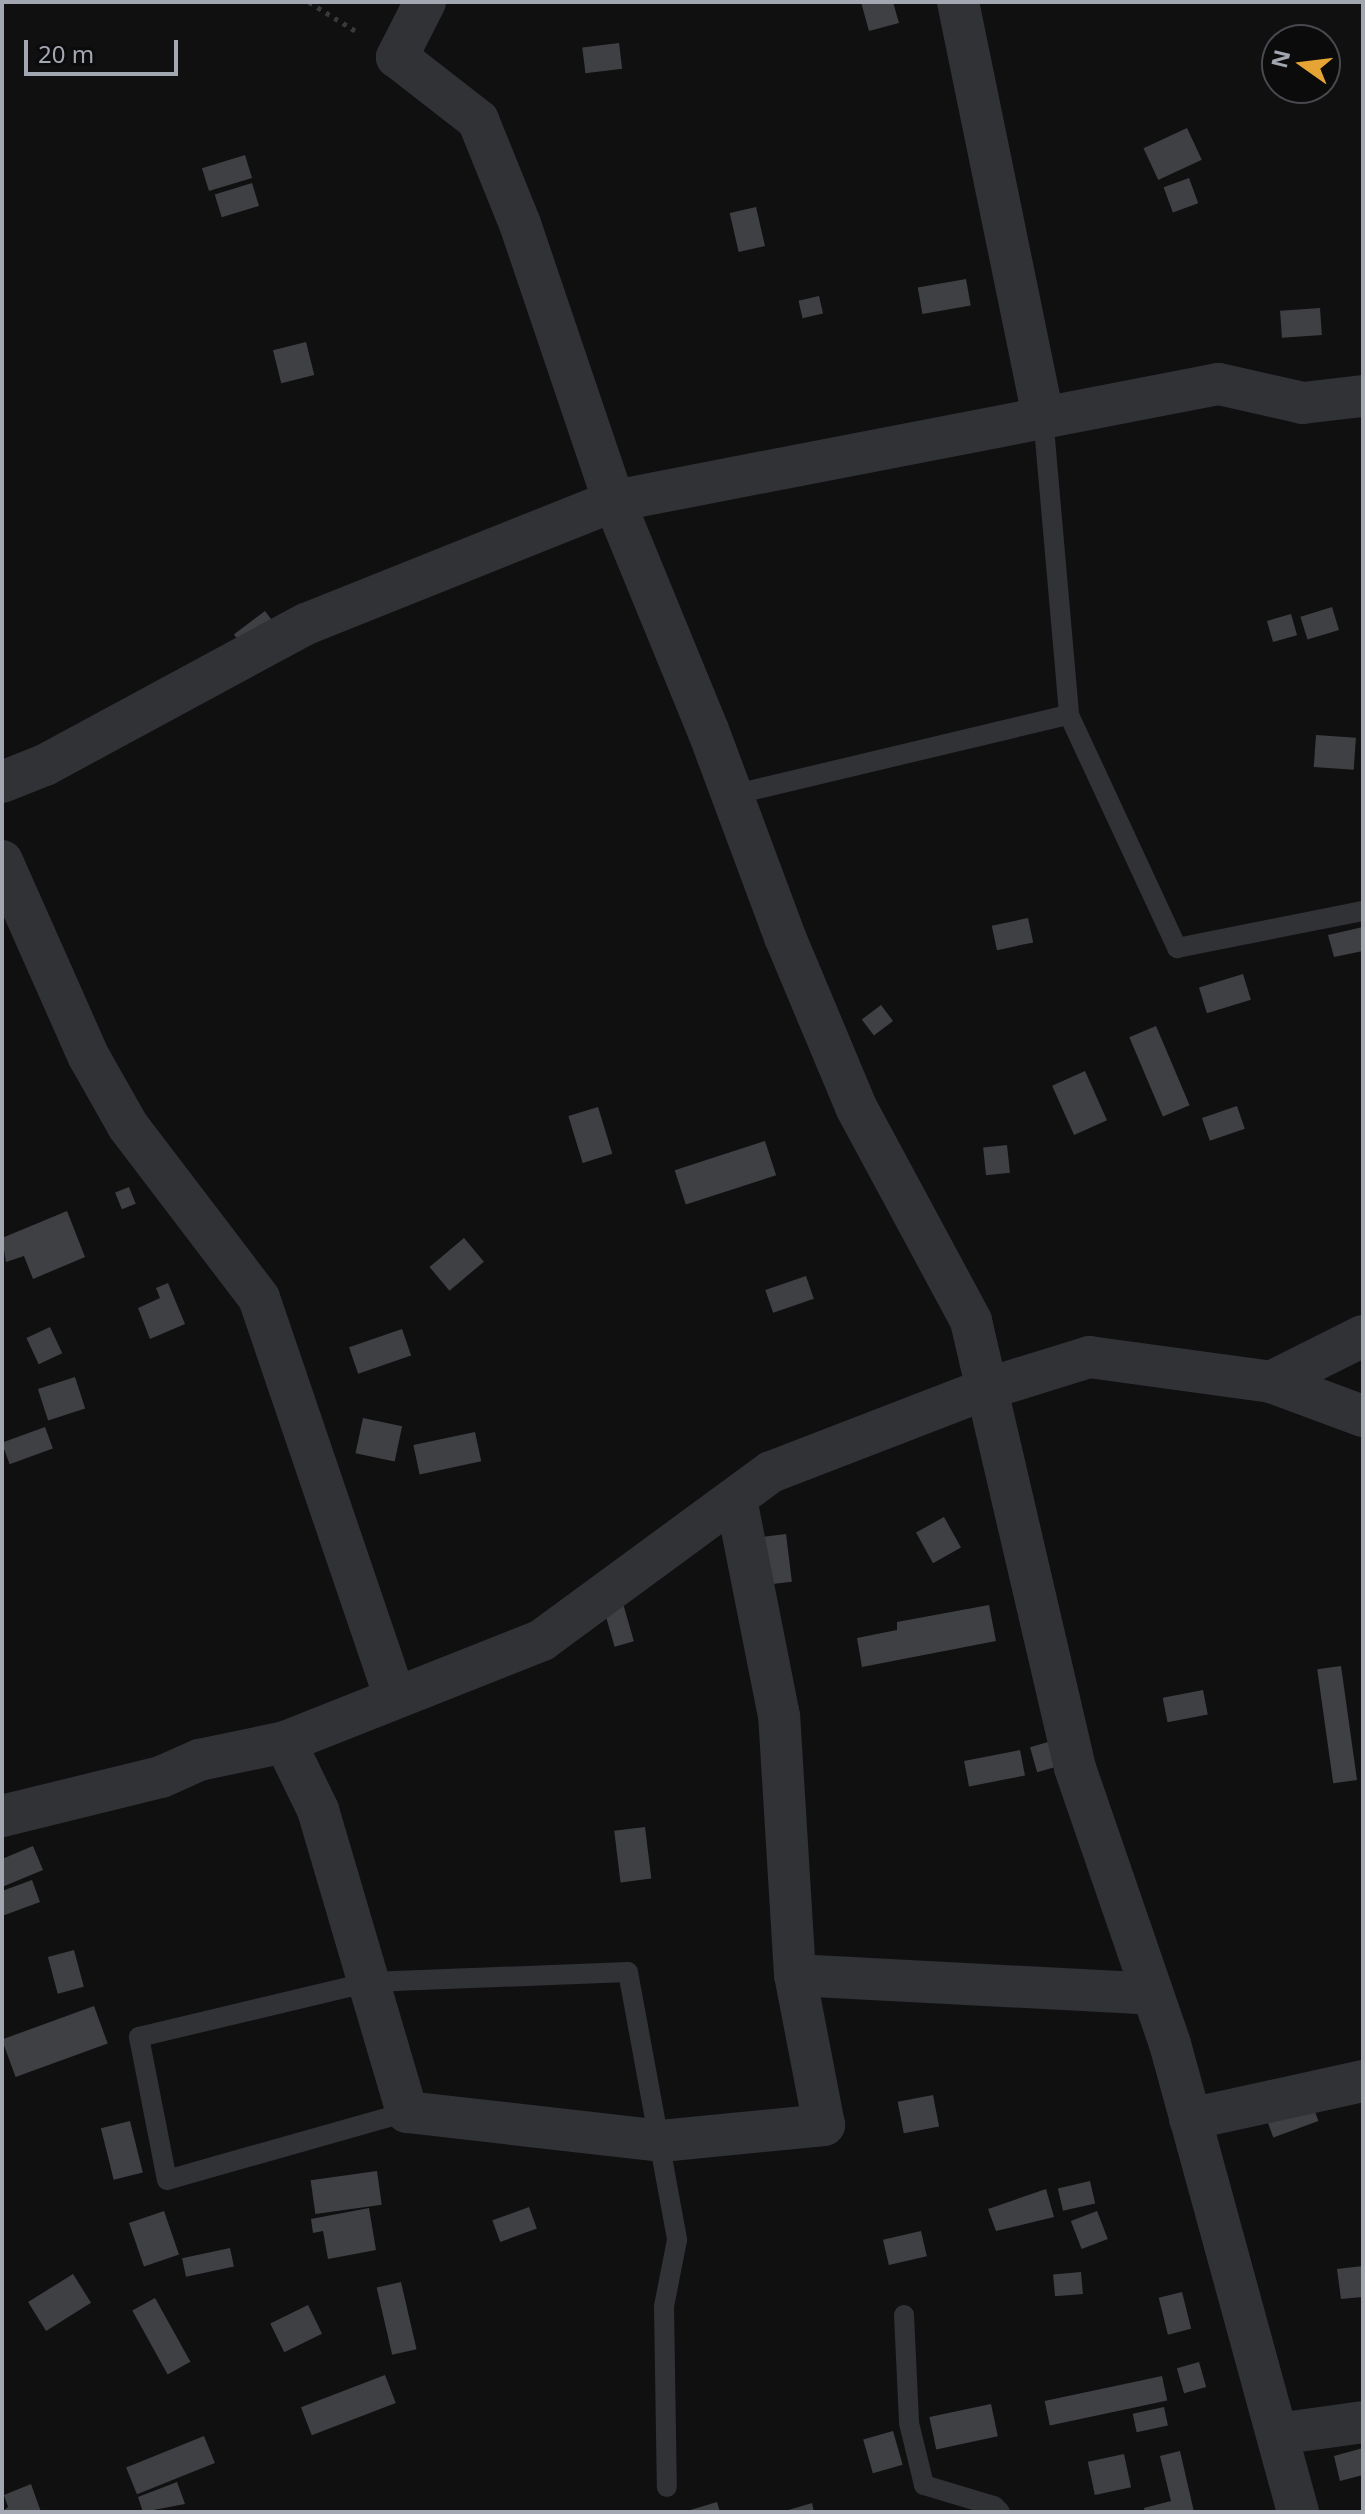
<!DOCTYPE html>
<html>
<head>
<meta charset="utf-8">
<style>
	body { margin:0 }
	#map { position:relative; width:1365px; height:2514px; overflow:hidden; background:#101011; font-family:"Noto Sans",sans-serif }
	div>[style] { position:absolute }
	.building>* { inset:0; background:#3f4044; transform-origin:0 0 }
	.path>* { height:5px; margin-top:-2.5px; transform-origin:0; background:repeating-linear-gradient(90deg,#37393d 0 4px,transparent 0 10px) }
	.lane>* { height:20px; margin:-10px; padding:0 10px; transform-origin:10px; border-radius:10px; background:#313236 }
	.street>* { height:42px; margin:-21px; padding:0 21px; transform-origin:21px; border-radius:21px; background:#313236 }
	span { translate:-50% -50%; white-space:nowrap; text-align:center; line-height:1.15; -webkit-text-stroke:6px #0b0b0c; paint-order:stroke }
	.frame { position:absolute; inset:0; border:4px solid #a2a7b1; pointer-events:none }
	.north { position:absolute; left:1261px; top:24px; width:80px; height:80px; box-sizing:border-box; background:#0b0b0c; border:2px solid #47494e; border-radius:50%; rotate:284deg; font-size:22px; font-weight:700; line-height:32px; text-align:center; color:#a2a7b1 }
	.north::after { content:''; display:block; margin:auto; width:28px; height:36px; background:#e5a434; clip-path:polygon(50% 0,100% 100%,50% 72%,0 100%) }
	.scale { position:absolute; left:24px; top:40px; width:154px; height:36px; box-sizing:border-box; border:4px solid #a2a7b1; border-top:0; padding-left:10px; font-size:24px; line-height:28px; white-space:nowrap; color:#a2a7b1; -webkit-text-stroke:6px #0b0b0c; paint-order:stroke }
</style>
</head>
<body>
<div id="map">
	<div class="building">
		<div style="clip-path:polygon(861px 2px,893px 2px,899px 23px,869px 31px)"></div>
		<div style="left:619px;top:43px;width:26px;height:37px;rotate:83deg"></div>
		<div style="left:1187px;top:128px;width:35px;height:48px;rotate:65deg"></div>
		<div style="left:245px;top:155px;width:24px;height:45px;rotate:73deg"></div>
		<div style="left:1189px;top:178px;width:27px;height:27px;rotate:70deg"></div>
		<div style="left:252px;top:183px;width:24px;height:39px;rotate:73deg"></div>
		<div style="left:756px;top:207px;width:40px;height:27px;rotate:77deg"></div>
		<div style="left:966px;top:279px;width:27px;height:49px;rotate:80deg"></div>
		<div style="left:819px;top:296px;width:18px;height:21px;rotate:77deg"></div>
		<div style="left:1320px;top:308px;width:27px;height:40px;rotate:86deg"></div>
		<div style="left:306px;top:342px;width:34px;height:34px;rotate:76deg"></div>
		<div style="left:1332px;top:607px;width:24px;height:33px;rotate:73deg"></div>
		<div style="left:265px;top:611px;width:31px;height:39px;rotate:53deg"></div>
		<div style="left:1291px;top:614px;width:22px;height:25px;rotate:74deg"></div>
		<div style="left:1316px;top:735px;width:40px;height:32px;rotate:4deg"></div>
		<div style="left:1028px;top:918px;width:25px;height:37px;rotate:78deg"></div>
		<div style="clip-path:polygon(1363px 927px,1363px 951px,1334px 957px,1328px 935px)"></div>
		<div style="left:1243px;top:974px;width:27px;height:46px;rotate:73deg"></div>
		<div style="left:881px;top:1005px;width:20px;height:24px;rotate:53deg"></div>
		<div style="left:1156px;top:1026px;width:86px;height:29px;rotate:67deg"></div>
		<div style="left:1085px;top:1071px;width:54px;height:36px;rotate:66deg"></div>
		<div style="left:1237px;top:1106px;width:24px;height:37px;rotate:71deg"></div>
		<div style="left:598px;top:1107px;width:49px;height:31px;rotate:73deg"></div>
		<div style="left:765px;top:1141px;width:36px;height:95px;rotate:72deg"></div>
		<div style="left:1007px;top:1145px;width:28px;height:24px;rotate:84deg"></div>
		<div style="left:129px;top:1187px;width:18px;height:15px;rotate:68deg"></div>
		<div style="clip-path:polygon(67px 1211px,85px 1257px,33px 1279px,24px 1256px,6px 1262px,2px 1238px)"></div>
		<div style="left:464px;top:1238px;width:31px;height:45px;rotate:50deg"></div>
		<div style="left:806px;top:1276px;width:24px;height:43px;rotate:71deg"></div>
		<div style="clip-path:polygon(168px 1283px,185px 1324px,150px 1339px,138px 1308px,160px 1298px,156px 1288px)"></div>
		<div style="left:50px;top:1327px;width:29px;height:26px;rotate:65deg"></div>
		<div style="left:402px;top:1329px;width:28px;height:56px;rotate:71deg"></div>
		<div style="left:75px;top:1377px;width:33px;height:39px;rotate:72deg"></div>
		<div style="left:363px;top:1418px;width:40px;height:36px;rotate:12deg"></div>
		<div style="left:45px;top:1427px;width:23px;height:46px;rotate:70deg"></div>
		<div style="left:475px;top:1432px;width:30px;height:63px;rotate:78deg"></div>
		<div style="left:944px;top:1517px;width:35px;height:32px;rotate:61deg"></div>
		<div style="left:786px;top:1534px;width:48px;height:42px;rotate:83deg"></div>
		<div style="left:622px;top:1600px;width:43px;height:20px;rotate:74deg"></div>
		<div style="clip-path:polygon(989px 1605px,996px 1641px,862px 1667px,857px 1638px,897px 1630px,897px 1622px)"></div>
		<div style="left:1341px;top:1666px;width:115px;height:24px;rotate:82deg"></div>
		<div style="left:1203px;top:1690px;width:25px;height:41px;rotate:79deg"></div>
		<div style="left:1055px;top:1740px;width:26px;height:26px;rotate:74deg"></div>
		<div style="left:1020px;top:1750px;width:26px;height:57px;rotate:79deg"></div>
		<div style="left:645px;top:1827px;width:52px;height:31px;rotate:83deg"></div>
		<div style="clip-path:polygon(33px 1846px,43px 1870px,2px 1887px,2px 1859px)"></div>
		<div style="clip-path:polygon(32px 1880px,40px 1902px,2px 1916px,2px 1891px)"></div>
		<div style="left:74px;top:1950px;width:38px;height:27px;rotate:75deg"></div>
		<div style="left:94px;top:2006px;width:40px;height:98px;rotate:70deg"></div>
		<div style="left:1302px;top:2076px;width:48px;height:48px;rotate:70deg"></div>
		<div style="left:933px;top:2095px;width:32px;height:36px;rotate:79deg"></div>
		<div style="left:130px;top:2121px;width:53px;height:30px;rotate:76deg"></div>
		<div style="left:377px;top:2171px;width:34px;height:67px;rotate:82deg"></div>
		<div style="left:1090px;top:2181px;width:23px;height:33px;rotate:77deg"></div>
		<div style="clip-path:polygon(1046px 2189px,1054px 2217px,996px 2231px,988px 2209px)"></div>
		<div style="left:529px;top:2207px;width:23px;height:39px;rotate:70deg"></div>
		<div style="clip-path:polygon(369px 2208px,376px 2250px,328px 2259px,323px 2231px,313px 2233px,311px 2219px)"></div>
		<div style="left:164px;top:2211px;width:46px;height:37px;rotate:71deg"></div>
		<div style="left:1097px;top:2211px;width:30px;height:28px;rotate:69deg"></div>
		<div style="left:921px;top:2231px;width:26px;height:39px;rotate:77deg"></div>
		<div style="left:230px;top:2248px;width:19px;height:49px;rotate:78deg"></div>
		<div style="clip-path:polygon(1363px 2266px,1363px 2297px,1341px 2299px,1337px 2269px)"></div>
		<div style="left:1081px;top:2272px;width:22px;height:28px;rotate:85deg"></div>
		<div style="left:73px;top:2274px;width:34px;height:53px;rotate:58deg"></div>
		<div style="left:401px;top:2282px;width:69px;height:25px;rotate:77deg"></div>
		<div style="left:1182px;top:2292px;width:38px;height:24px;rotate:76deg"></div>
		<div style="left:155px;top:2298px;width:73px;height:26px;rotate:61deg"></div>
		<div style="left:308px;top:2305px;width:32px;height:42px;rotate:64deg"></div>
		<div style="left:1199px;top:2362px;width:26px;height:23px;rotate:74deg"></div>
		<div style="left:385px;top:2375px;width:30px;height:90px;rotate:69deg"></div>
		<div style="left:1162px;top:2376px;width:25px;height:120px;rotate:78deg"></div>
		<div style="left:991px;top:2404px;width:33px;height:63px;rotate:78deg"></div>
		<div style="left:1164px;top:2407px;width:19px;height:32px;rotate:78deg"></div>
		<div style="left:893px;top:2431px;width:35px;height:31px;rotate:74deg"></div>
		<div style="left:204px;top:2436px;width:29px;height:84px;rotate:68deg"></div>
		<div style="clip-path:polygon(1363px 2448px,1363px 2475px,1340px 2481px,1334px 2456px)"></div>
		<div style="clip-path:polygon(1180px 2451px,1194px 2512px,1145px 2512px,1144px 2508px,1171px 2501px,1160px 2456px)"></div>
		<div style="left:1124px;top:2454px;width:34px;height:37px;rotate:78deg"></div>
		<div style="clip-path:polygon(177px 2482px,185px 2504px,143px 2512px,138px 2497px)"></div>
		<div style="clip-path:polygon(31px 2484px,41px 2512px,2px 2512px,8px 2507px,4px 2495px)"></div>
		<div style="clip-path:polygon(717px 2502px,720px 2512px,687px 2512px,687px 2511px)"></div>
		<div style="clip-path:polygon(812px 2503px,814px 2512px,785px 2512px,785px 2511px)"></div>
	</div>
	<div class="path">
		<div style="left:309px;top:2px;width:59px;rotate:31.8deg"></div>
	</div>
	<div class="lane">
		<div style="left:1043px;top:416px;width:300px;rotate:85deg"></div>
		<div style="left:1069px;top:715px;width:257px;rotate:65.1deg"></div>
		<div style="left:1177px;top:948px;width:190px;rotate:-11.3deg"></div>
		<div style="left:732px;top:795px;width:346px;rotate:-13.4deg"></div>
		<div style="left:407px;top:2112px;width:249px;rotate:164.2deg"></div>
		<div style="left:167px;top:2180px;width:146px;rotate:-101.1deg"></div>
		<div style="left:139px;top:2037px;width:236px;rotate:-13.4deg"></div>
		<div style="left:369px;top:1982px;width:259px;rotate:-2.2deg"></div>
		<div style="left:628px;top:1972px;width:272px;rotate:79.6deg"></div>
		<div style="left:677px;top:2240px;width:67px;rotate:101.1deg"></div>
		<div style="left:664px;top:2306px;width:181px;rotate:89.1deg"></div>
		<div style="left:904px;top:2315px;width:108px;rotate:87.3deg"></div>
		<div style="left:909px;top:2423px;width:64px;rotate:76.4deg"></div>
		<div style="left:924px;top:2485px;width:73px;rotate:16.7deg"></div>
		<div style="left:994px;top:2506px;width:8px;rotate:45deg"></div>
	</div>
	<div class="street">
		<div style="left:425px;top:2px;width:62px;rotate:117deg"></div>
		<div style="left:397px;top:57px;width:103px;rotate:37.9deg"></div>
		<div style="left:478px;top:120px;width:112px;rotate:68deg"></div>
		<div style="left:520px;top:224px;width:293px;rotate:71.3deg"></div>
		<div style="left:614px;top:501px;width:248px;rotate:67.7deg"></div>
		<div style="left:708px;top:730px;width:221px;rotate:69.6deg"></div>
		<div style="left:785px;top:937px;width:184px;rotate:67.3deg"></div>
		<div style="left:856px;top:1107px;width:243px;rotate:61.7deg"></div>
		<div style="left:971px;top:1321px;width:459px;rotate:76.9deg"></div>
		<div style="left:1075px;top:1768px;width:292px;rotate:71deg"></div>
		<div style="left:1170px;top:2044px;width:485px;rotate:74.7deg"></div>
		<div style="left:958px;top:2px;width:423px;rotate:78.4deg"></div>
		<div style="left:2px;top:782px;width:46px;rotate:-21.6deg"></div>
		<div style="left:45px;top:765px;width:297px;rotate:-28.4deg"></div>
		<div style="left:306px;top:624px;width:332px;rotate:-21.8deg"></div>
		<div style="left:614px;top:501px;width:616px;rotate:-10.95deg"></div>
		<div style="left:1219px;top:384px;width:86px;rotate:12.7deg"></div>
		<div style="left:1303px;top:403px;width:60px;rotate:-6.7deg"></div>
		<div style="left:2px;top:861px;width:214px;rotate:66.1deg"></div>
		<div style="left:89px;top:1057px;width:79px;rotate:60.5deg"></div>
		<div style="left:128px;top:1126px;width:216px;rotate:52.7deg"></div>
		<div style="left:259px;top:1298px;width:422px;rotate:71.2deg"></div>
		<div style="left:1271px;top:1382px;width:98px;rotate:20.3deg"></div>
		<div style="left:285px;top:1742px;width:76px;rotate:64.1deg"></div>
		<div style="left:318px;top:1810px;width:315px;rotate:73.6deg"></div>
		<div style="left:407px;top:2112px;width:256px;rotate:6.5deg"></div>
		<div style="left:661px;top:2141px;width:164px;rotate:-5.6deg"></div>
		<div style="left:824px;top:2125px;width:153px;rotate:-100.9deg"></div>
		<div style="left:795px;top:1975px;width:259px;rotate:-93.5deg"></div>
		<div style="left:779px;top:1716px;width:222px;rotate:-101.2deg"></div>
		<div style="left:2px;top:1816px;width:164px;rotate:-13.8deg"></div>
		<div style="left:161px;top:1777px;width:42px;rotate:-24.1deg"></div>
		<div style="left:199px;top:1760px;width:88px;rotate:-11.8deg"></div>
		<div style="left:285px;top:1742px;width:277px;rotate:-21.6deg"></div>
		<div style="left:542px;top:1640px;width:284px;rotate:-36.3deg"></div>
		<div style="left:771px;top:1472px;width:234px;rotate:-21.1deg"></div>
		<div style="left:989px;top:1388px;width:105px;rotate:-17.2deg"></div>
		<div style="left:1089px;top:1357px;width:184px;rotate:7.8deg"></div>
		<div style="left:1271px;top:1382px;width:103px;rotate:-26.6deg"></div>
		<div style="left:795px;top:1975px;width:358px;rotate:3deg"></div>
		<div style="left:1190px;top:2119px;width:177px;rotate:-12.4deg"></div>
		<div style="left:1277px;top:2434px;width:87px;rotate:-7.9deg"></div>
	</div>
	<div class="frame"></div>
	<div class="north">N</div>
	<div class="scale">20 m</div>
</div>
</body>
</html>
